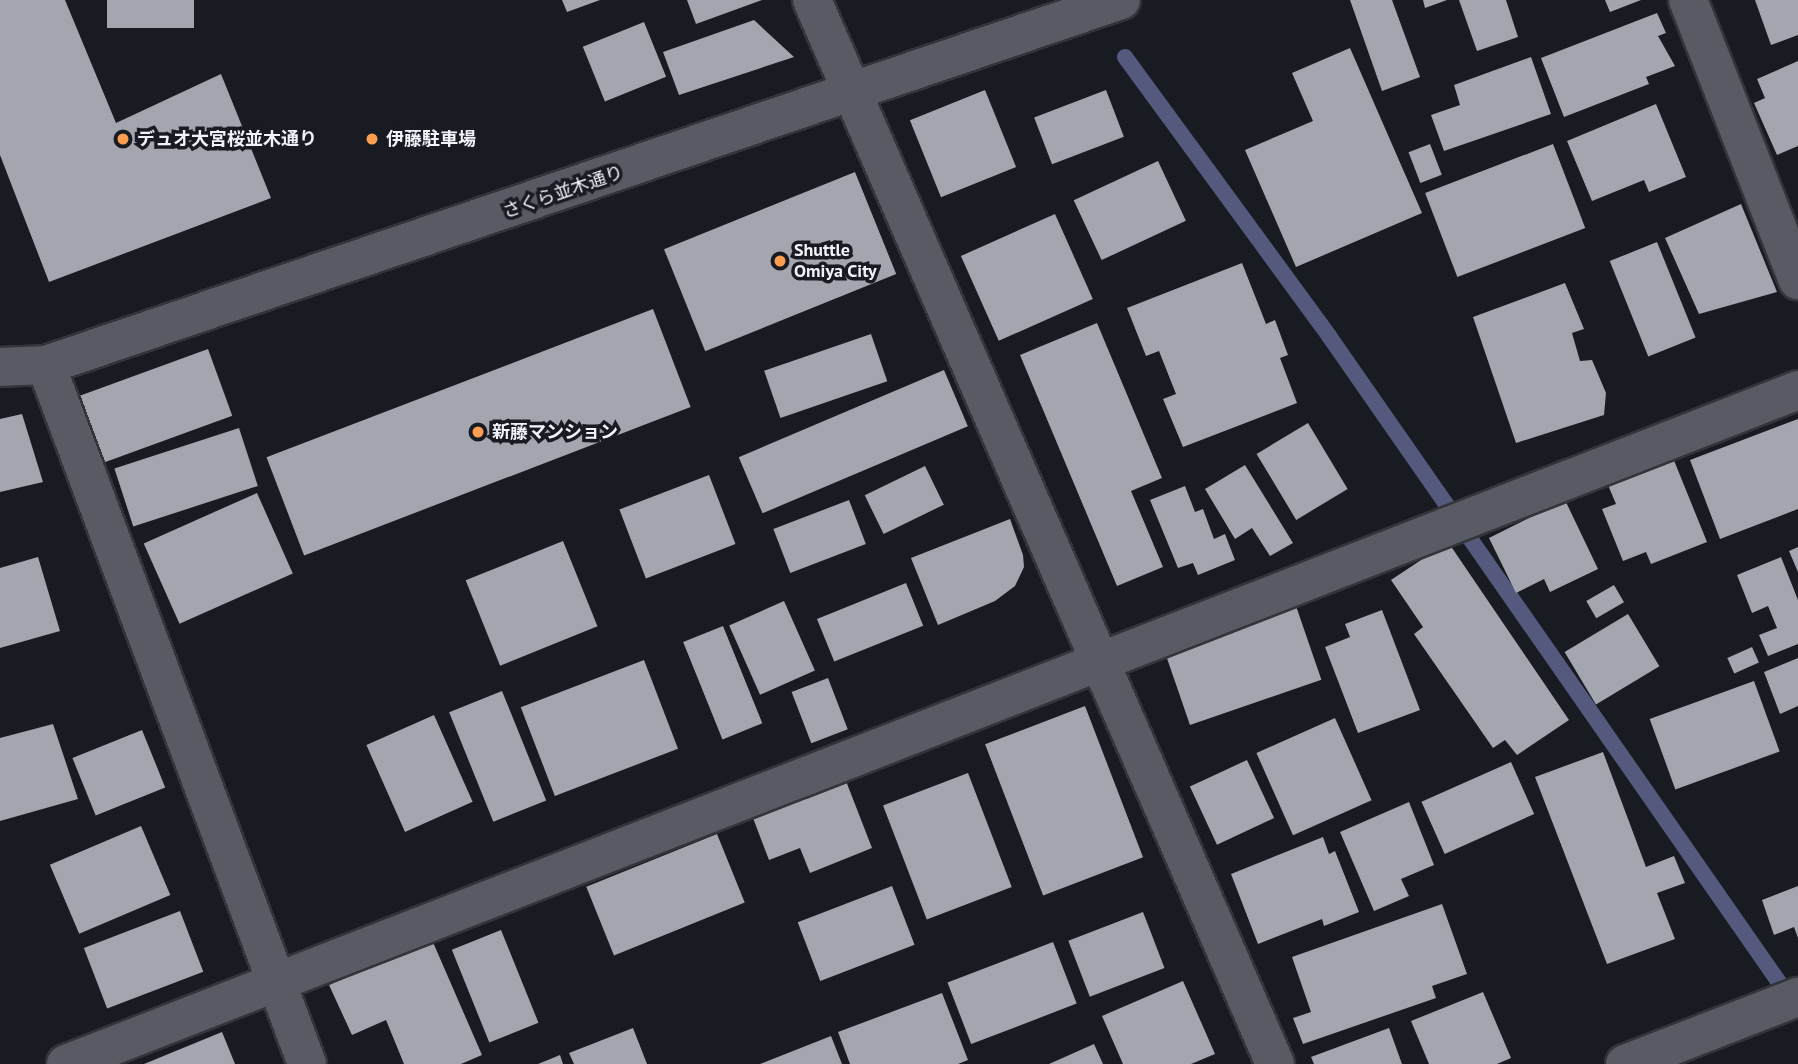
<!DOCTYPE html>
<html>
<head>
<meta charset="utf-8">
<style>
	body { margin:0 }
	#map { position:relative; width:1798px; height:1064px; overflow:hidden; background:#191b22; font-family:"PT Sans","Noto Sans JP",sans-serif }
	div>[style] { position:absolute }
	.stream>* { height:16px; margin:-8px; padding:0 8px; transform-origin:8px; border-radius:8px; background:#55597e }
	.building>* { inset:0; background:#a3a5af; transform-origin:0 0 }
	.roads { filter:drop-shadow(2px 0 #34353b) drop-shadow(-2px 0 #34353b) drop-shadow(0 2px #34353b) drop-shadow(0 -2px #34353b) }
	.minor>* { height:38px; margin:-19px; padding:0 19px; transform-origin:19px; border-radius:19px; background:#595b64 }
	.dots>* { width:19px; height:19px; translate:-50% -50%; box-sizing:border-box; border:4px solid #191b22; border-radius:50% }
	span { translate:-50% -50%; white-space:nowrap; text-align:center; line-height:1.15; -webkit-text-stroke:7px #191b22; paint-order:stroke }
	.poi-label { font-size:18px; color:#f2f3f9; font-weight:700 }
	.left { translate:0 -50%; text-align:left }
	.street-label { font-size:18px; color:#f2f3f9 }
</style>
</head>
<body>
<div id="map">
	<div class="stream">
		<div style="left:1125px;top:57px;width:346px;rotate:53.8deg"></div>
		<div style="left:1329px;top:336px;width:810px;rotate:55.15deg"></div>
	</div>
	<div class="building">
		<div style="clip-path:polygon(0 0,65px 0,116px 123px,221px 74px,271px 198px,49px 282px,0 155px)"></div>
		<div style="left:107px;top:0;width:87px;height:28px"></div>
		<div style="clip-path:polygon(562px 0,600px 0,567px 12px)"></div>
		<div style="clip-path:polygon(687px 0,762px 0,696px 24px)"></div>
		<div style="clip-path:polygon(1350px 0,1392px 0,1420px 77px,1382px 91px)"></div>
		<div style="clip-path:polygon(1423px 0,1447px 0,1425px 8px)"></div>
		<div style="clip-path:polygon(1459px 0,1506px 0,1518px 37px,1477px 51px)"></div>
		<div style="clip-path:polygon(1605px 0,1641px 0,1610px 12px)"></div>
		<div style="clip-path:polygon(1755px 0,1798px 0,1798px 35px,1771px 45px)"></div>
		<div style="clip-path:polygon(1657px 13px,1666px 33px,1658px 36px,1675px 66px,1646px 77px,1649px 84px,1564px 117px,1541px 58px)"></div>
		<div style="clip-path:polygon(754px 20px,794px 57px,679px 95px,663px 52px)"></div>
		<div style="left:644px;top:22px;width:59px;height:66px;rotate:68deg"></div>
		<div style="clip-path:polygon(1350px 48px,1422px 213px,1296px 267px,1245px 150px,1313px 121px,1292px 73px)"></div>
		<div style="clip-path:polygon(1531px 57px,1551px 114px,1444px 151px,1431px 115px,1460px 105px,1454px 85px)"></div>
		<div style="clip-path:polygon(1798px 61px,1798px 146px,1777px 155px,1754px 103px,1765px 98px,1757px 79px)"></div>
		<div style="left:985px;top:90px;width:83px;height:81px;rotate:68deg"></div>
		<div style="left:1106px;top:90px;width:50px;height:77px;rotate:69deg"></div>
		<div style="clip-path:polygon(1656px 104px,1686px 177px,1649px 192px,1644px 180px,1592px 201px,1567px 141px)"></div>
		<div style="left:1430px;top:144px;width:33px;height:23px;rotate:69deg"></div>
		<div style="left:1553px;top:144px;width:90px;height:137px;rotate:69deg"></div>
		<div style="left:1158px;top:161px;width:66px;height:93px;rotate:65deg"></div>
		<div style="left:855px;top:172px;width:110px;height:206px;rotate:68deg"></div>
		<div style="clip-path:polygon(1741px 204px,1777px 292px,1699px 314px,1665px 238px)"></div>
		<div style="left:1055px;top:214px;width:93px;height:103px;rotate:66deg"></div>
		<div style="left:1657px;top:242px;width:103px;height:51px;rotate:68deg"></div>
		<div style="clip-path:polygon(1242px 263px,1266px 324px,1275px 320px,1288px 355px,1280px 358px,1297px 403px,1183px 447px,1163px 399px,1176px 394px,1159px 351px,1146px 356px,1127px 308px)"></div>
		<div style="clip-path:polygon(1565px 283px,1584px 329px,1572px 333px,1580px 361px,1592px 360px,1606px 393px,1604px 415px,1516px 443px,1473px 317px)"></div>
		<div style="left:653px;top:309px;width:105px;height:414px;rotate:69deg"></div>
		<div style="clip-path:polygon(1097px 323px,1162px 478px,1131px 491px,1163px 567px,1117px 586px,1020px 355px)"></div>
		<div style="left:871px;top:334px;width:50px;height:113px;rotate:71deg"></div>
		<div style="left:208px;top:349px;width:71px;height:143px;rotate:70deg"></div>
		<div style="left:944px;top:370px;width:61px;height:223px;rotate:67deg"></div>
		<div style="clip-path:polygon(22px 414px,43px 482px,0 492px,0 419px)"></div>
		<div style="clip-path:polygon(1798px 419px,1798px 509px,1720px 539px,1690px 460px)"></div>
		<div style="left:1308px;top:423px;width:77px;height:60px;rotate:59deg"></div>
		<div style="left:239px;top:428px;width:61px;height:131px;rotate:72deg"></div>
		<div style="clip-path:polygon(1673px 458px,1707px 542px,1651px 564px,1646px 552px,1623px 561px,1602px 509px,1616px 504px,1608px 485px)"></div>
		<div style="clip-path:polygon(1245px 465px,1293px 543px,1270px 556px,1252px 528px,1235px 539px,1205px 489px)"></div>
		<div style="left:925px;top:466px;width:43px;height:67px;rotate:64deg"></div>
		<div style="left:709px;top:475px;width:74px;height:96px;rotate:69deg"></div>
		<div style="clip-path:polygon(1185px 486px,1195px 512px,1203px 509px,1214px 539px,1225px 534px,1235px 560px,1198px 575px,1193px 563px,1178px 568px,1150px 500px)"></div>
		<div style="left:257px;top:493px;width:88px;height:124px;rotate:66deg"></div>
		<div style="left:849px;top:500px;width:47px;height:81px;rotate:69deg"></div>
		<div style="clip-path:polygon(1565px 500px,1598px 569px,1550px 592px,1544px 579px,1516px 593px,1489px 538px)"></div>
		<div style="clip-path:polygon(1010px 519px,1023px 555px,1024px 567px,1015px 586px,995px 601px,938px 625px,911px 558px)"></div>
		<div style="left:563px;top:541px;width:92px;height:105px;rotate:68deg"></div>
		<div style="clip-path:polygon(1448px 542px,1569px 720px,1517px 755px,1505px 740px,1493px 748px,1414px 634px,1423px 627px,1391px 580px)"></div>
		<div style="clip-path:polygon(1798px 547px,1798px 572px,1789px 551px)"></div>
		<div style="clip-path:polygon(38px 557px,60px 631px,0 648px,0 568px)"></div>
		<div style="clip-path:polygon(1781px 557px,1798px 600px,1798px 644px,1768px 656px,1759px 635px,1777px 628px,1768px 606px,1752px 613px,1737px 575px)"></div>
		<div style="left:906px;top:583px;width:46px;height:96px;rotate:68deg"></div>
		<div style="left:1614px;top:585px;width:20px;height:32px;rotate:60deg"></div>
		<div style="left:784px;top:601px;width:76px;height:60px;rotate:66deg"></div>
		<div style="left:1296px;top:606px;width:78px;height:139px;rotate:71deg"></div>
		<div style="clip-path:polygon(1382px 610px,1420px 710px,1358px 733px,1325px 647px,1350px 637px,1345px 624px)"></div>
		<div style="left:1628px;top:614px;width:61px;height:74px;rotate:59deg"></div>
		<div style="left:723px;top:626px;width:105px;height:43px;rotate:68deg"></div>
		<div style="left:1752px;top:647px;width:17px;height:27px;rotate:66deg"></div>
		<div style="clip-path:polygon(1798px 658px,1798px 706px,1780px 714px,1764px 672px)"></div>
		<div style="left:644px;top:660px;width:95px;height:132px;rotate:69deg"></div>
		<div style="left:828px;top:678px;width:55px;height:39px;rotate:69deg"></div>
		<div style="left:1754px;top:681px;width:75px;height:111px;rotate:70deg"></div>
		<div style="left:502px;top:691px;width:118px;height:57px;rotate:68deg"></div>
		<div style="left:1085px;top:706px;width:162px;height:107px;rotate:69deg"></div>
		<div style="left:434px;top:715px;width:95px;height:74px;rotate:66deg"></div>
		<div style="left:1335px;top:718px;width:90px;height:86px;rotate:66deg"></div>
		<div style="clip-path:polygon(53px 724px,78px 799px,0 821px,0 738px)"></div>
		<div style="left:142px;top:730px;width:62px;height:75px;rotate:68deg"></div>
		<div style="clip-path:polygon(1603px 752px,1646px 867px,1674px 856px,1685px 883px,1657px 893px,1675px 939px,1607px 964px,1535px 777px)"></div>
		<div style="left:1247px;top:760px;width:64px;height:63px;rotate:65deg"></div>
		<div style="left:1511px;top:762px;width:57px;height:98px;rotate:66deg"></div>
		<div style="left:968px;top:773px;width:122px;height:91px;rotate:69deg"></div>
		<div style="clip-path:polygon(846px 781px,872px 848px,810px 873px,800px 848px,769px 860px,753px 818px)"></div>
		<div style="clip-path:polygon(1409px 802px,1434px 865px,1401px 879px,1409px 896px,1374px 911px,1340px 832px)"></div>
		<div style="left:141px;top:826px;width:75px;height:99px;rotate:67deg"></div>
		<div style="left:717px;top:834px;width:74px;height:141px;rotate:68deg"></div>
		<div style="clip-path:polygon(1323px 837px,1329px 854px,1335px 851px,1359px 912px,1324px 926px,1322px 919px,1258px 944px,1231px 874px)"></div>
		<div style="left:892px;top:886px;width:63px;height:101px;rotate:69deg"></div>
		<div style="clip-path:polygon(1798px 886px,1798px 938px,1794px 927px,1774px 935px,1762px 900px)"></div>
		<div style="clip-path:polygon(1442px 904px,1467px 974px,1432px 986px,1436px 998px,1303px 1044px,1293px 1018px,1311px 1012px,1292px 957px)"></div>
		<div style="left:180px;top:911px;width:65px;height:103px;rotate:69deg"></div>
		<div style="left:1143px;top:912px;width:60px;height:80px;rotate:69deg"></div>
		<div style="left:501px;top:930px;width:100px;height:53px;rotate:68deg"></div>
		<div style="clip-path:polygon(432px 940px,482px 1055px,461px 1064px,404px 1064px,386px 1020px,352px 1035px,329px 985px)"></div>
		<div style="left:1053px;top:942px;width:66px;height:113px;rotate:69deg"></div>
		<div style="clip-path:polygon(1183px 981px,1215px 1054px,1191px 1064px,1123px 1064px,1102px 1016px)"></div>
		<div style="clip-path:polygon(1483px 992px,1511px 1058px,1497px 1064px,1429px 1064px,1411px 1021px)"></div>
		<div style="clip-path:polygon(942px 993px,968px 1060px,958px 1064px,850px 1064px,838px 1032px)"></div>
		<div style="clip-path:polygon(633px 1028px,647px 1064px,574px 1064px,569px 1053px)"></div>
		<div style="clip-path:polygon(1389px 1028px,1402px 1064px,1314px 1064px,1311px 1057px)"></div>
		<div style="clip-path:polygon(222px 1032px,235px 1064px,144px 1064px)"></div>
		<div style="clip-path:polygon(831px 1036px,842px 1064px,760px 1064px)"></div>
		<div style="clip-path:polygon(1094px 1044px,1103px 1064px,1049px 1064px)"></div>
		<div style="clip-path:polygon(560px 1055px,563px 1064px,538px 1064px)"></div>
	</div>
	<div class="roads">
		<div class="minor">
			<div style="left:812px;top:0;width:1160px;rotate:66.48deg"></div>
			<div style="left:1688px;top:0;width:301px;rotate:68.6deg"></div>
			<div style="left:46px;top:365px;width:746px;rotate:69.52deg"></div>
			<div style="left:0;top:367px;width:46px;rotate:-2.5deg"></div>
			<div style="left:46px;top:365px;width:1135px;rotate:-18.75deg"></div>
			<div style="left:66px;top:1064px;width:1859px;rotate:-21.26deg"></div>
			<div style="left:1625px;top:1064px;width:186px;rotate:-21.2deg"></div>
		</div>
	</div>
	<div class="dots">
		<div style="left:123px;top:139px;background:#fb9e50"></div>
		<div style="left:372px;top:139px;background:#fb9e50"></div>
		<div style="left:780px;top:261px;background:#fb9e50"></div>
		<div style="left:478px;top:432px;background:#fb9e50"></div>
	</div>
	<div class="poi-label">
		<span class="left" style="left:137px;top:139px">デュオ大宮桜並木通り</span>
		<span class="left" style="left:386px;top:139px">伊藤駐車場</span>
		<span class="left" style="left:794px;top:261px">Shuttle<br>Omiya City</span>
		<span class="left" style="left:492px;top:432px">新藤マンション</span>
	</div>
	<div class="street-label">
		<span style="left:563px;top:192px;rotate:-19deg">さくら並木通り</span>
	</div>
</div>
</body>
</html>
